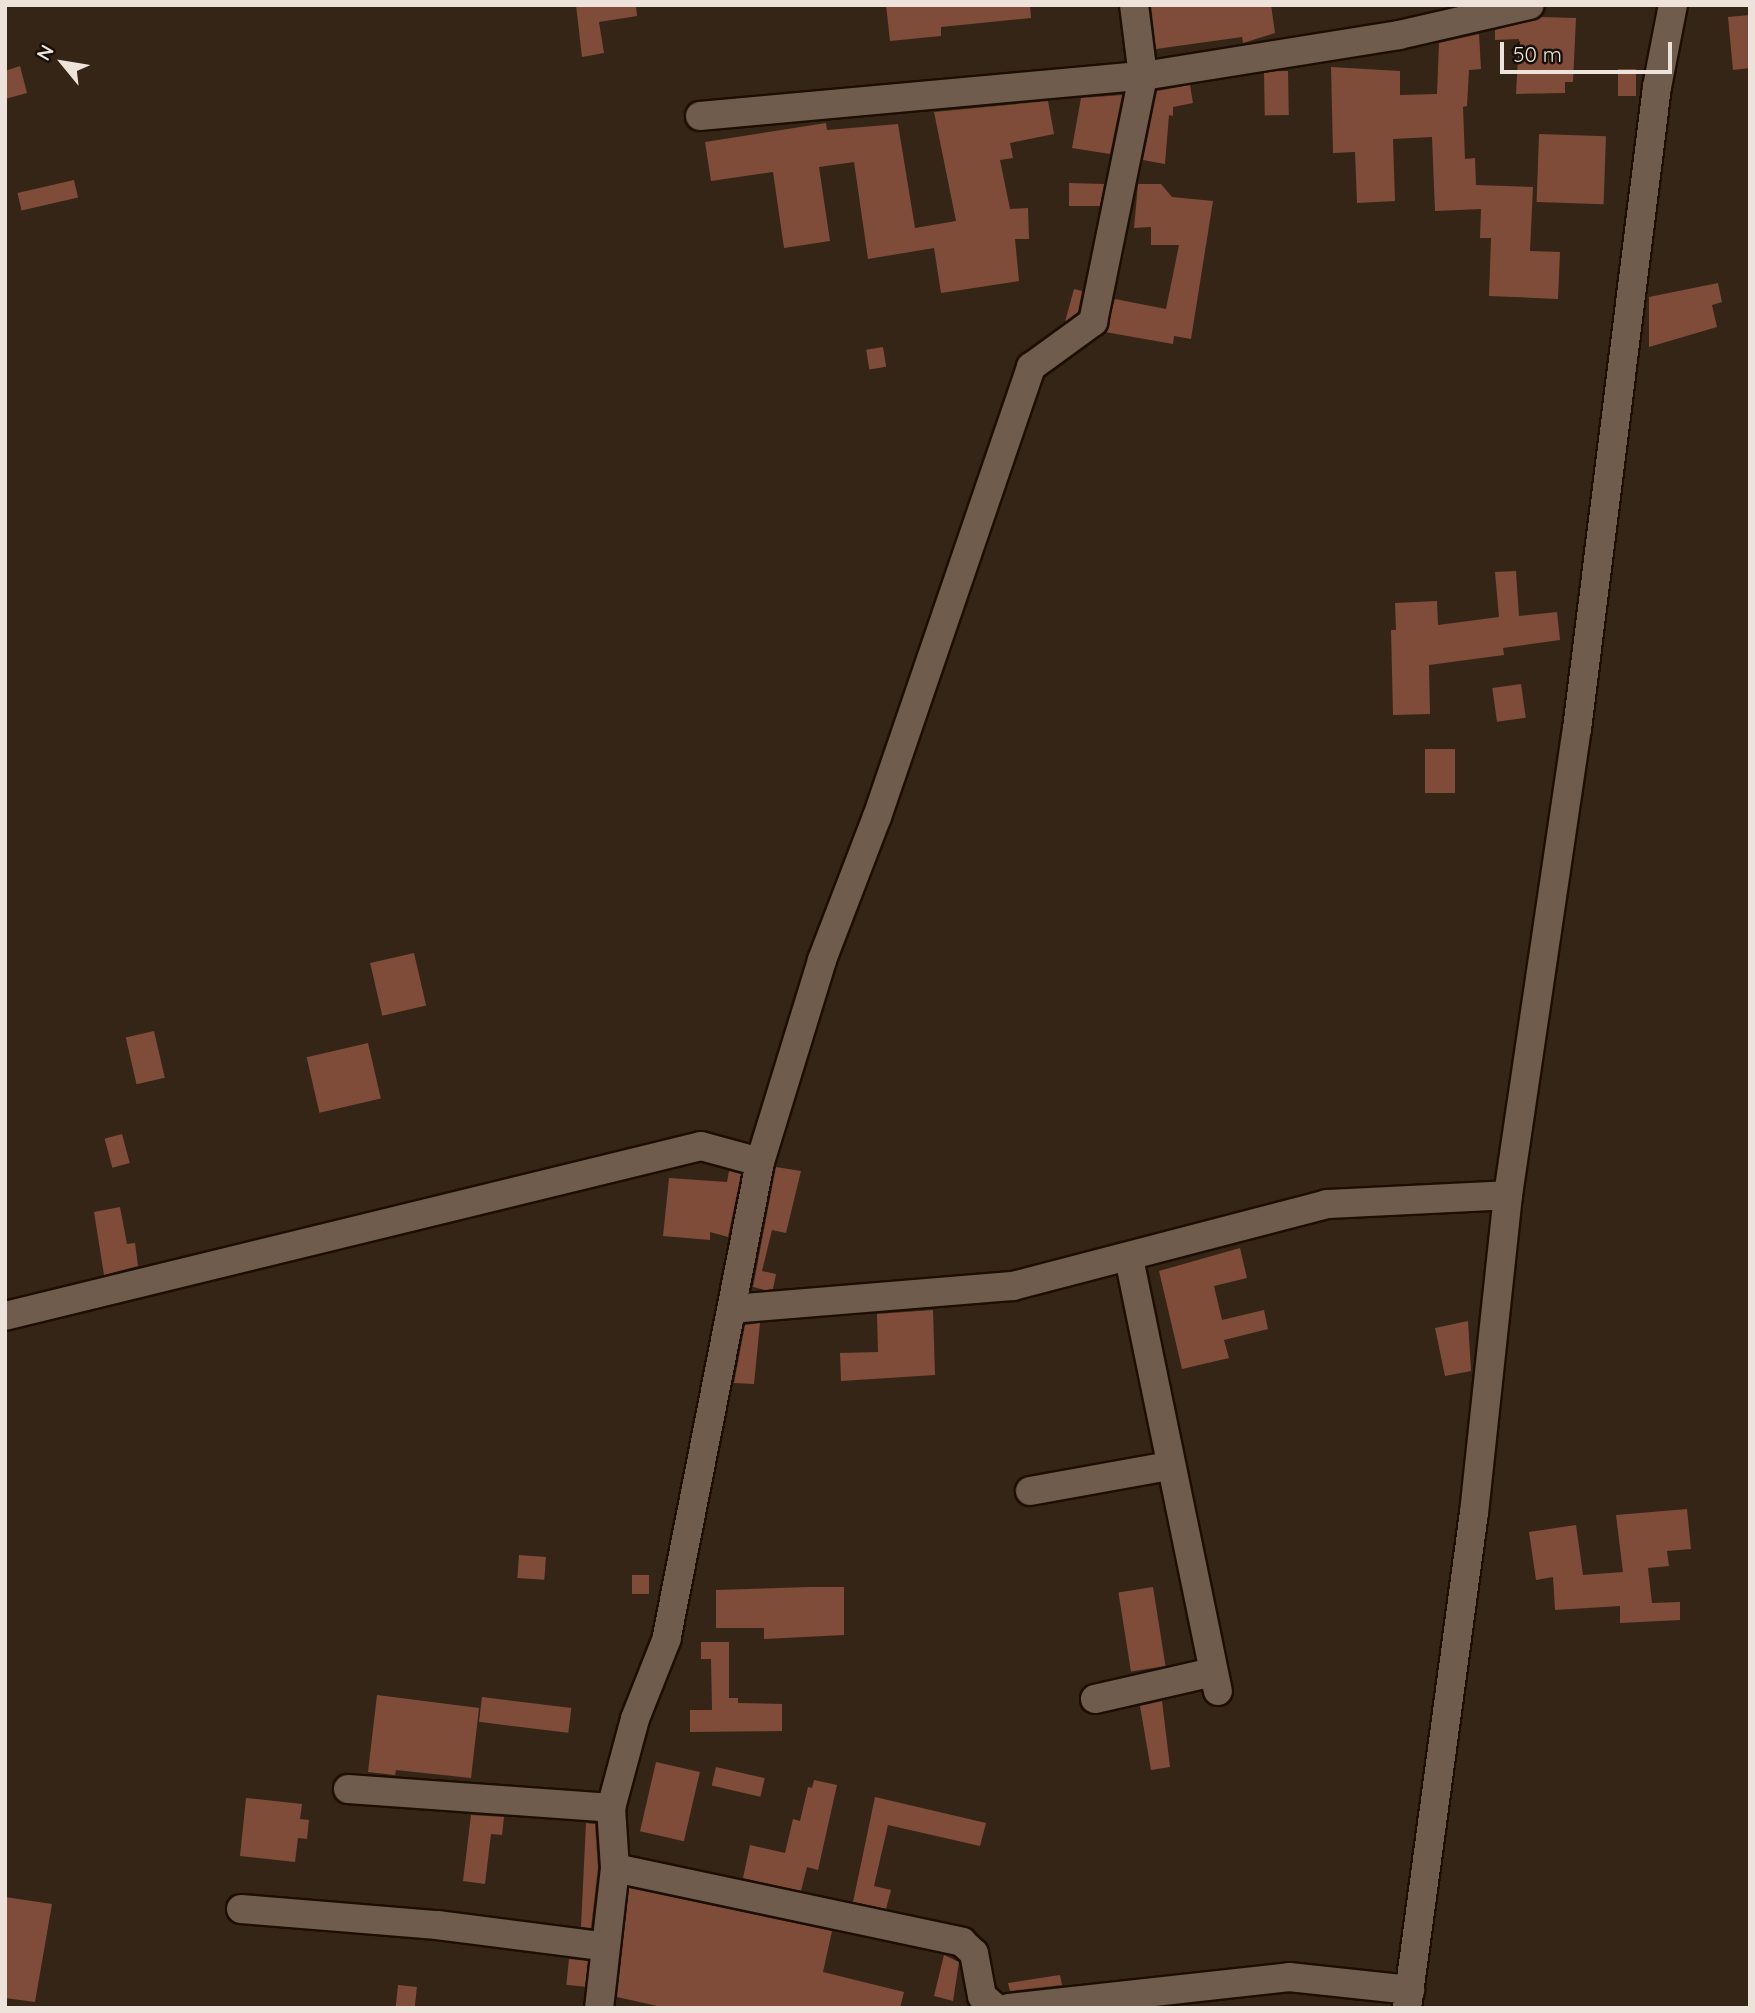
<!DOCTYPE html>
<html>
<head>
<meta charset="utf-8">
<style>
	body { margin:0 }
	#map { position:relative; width:1755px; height:2013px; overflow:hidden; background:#352516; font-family:Quicksand,sans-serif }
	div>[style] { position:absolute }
	.building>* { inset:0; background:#7f4c3a; transform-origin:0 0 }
	.roads { filter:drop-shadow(2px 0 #1c0e02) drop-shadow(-2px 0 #1c0e02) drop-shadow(0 2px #1c0e02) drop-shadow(0 -2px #1c0e02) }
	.minor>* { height:28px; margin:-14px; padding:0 14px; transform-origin:14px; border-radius:14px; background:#6f5c4c }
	span { translate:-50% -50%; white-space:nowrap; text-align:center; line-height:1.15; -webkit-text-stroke:5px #171009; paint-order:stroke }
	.frame { position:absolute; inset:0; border:7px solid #eee3da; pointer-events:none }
	.north { position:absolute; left:28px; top:28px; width:70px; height:70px; -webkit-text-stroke:5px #171009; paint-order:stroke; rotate:300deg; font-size:19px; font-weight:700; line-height:28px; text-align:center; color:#eee3da }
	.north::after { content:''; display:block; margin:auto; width:24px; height:32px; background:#eee3da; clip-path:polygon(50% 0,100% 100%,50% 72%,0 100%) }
	.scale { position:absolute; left:1500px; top:42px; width:172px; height:32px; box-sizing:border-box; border:4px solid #eee3da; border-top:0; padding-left:9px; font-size:21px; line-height:24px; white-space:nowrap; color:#eee3da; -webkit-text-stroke:5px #171009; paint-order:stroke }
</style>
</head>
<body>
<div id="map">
	<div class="building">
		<div style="clip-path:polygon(576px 5px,636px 5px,637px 16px,599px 22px,604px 53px,582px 57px)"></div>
		<div style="clip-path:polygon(886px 5px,1030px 5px,1031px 18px,941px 27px,941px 36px,890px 41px)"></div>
		<div style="clip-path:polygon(1151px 5px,1271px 5px,1275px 33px,1243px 43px,1242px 37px,1156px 49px)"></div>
		<div style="clip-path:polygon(1750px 15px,1750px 68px,1733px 70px,1728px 17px)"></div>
		<div style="clip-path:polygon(1541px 17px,1576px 18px,1573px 82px,1565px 82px,1565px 93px,1516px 94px,1519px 39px,1495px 40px,1495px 30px)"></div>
		<div style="clip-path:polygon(1479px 34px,1481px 69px,1469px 70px,1467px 106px,1463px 107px,1465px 159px,1475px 158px,1476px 185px,1533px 187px,1530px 251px,1560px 252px,1558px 299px,1489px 296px,1491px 238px,1480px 238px,1481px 209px,1435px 211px,1432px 137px,1393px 139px,1395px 201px,1357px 203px,1355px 152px,1333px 153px,1331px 67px,1400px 71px,1400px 95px,1437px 94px,1439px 43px)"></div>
		<div style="clip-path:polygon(20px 66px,27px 93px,5px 99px,5px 71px)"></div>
		<div style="left:1618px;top:69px;width:18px;height:27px"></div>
		<div style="left:1288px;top:71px;width:44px;height:24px;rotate:89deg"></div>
		<div style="clip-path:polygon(1190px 85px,1193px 103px,1173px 107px,1173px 116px,1169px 115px,1165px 164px,1143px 160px,1157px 91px)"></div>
		<div style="clip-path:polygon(1122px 95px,1110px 154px,1072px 148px,1081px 98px)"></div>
		<div style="clip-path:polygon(1048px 101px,1054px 134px,1010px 143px,1013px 158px,1000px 160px,1010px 209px,1028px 208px,1029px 239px,1015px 239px,1019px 281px,941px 293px,934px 248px,868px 259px,854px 162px,819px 167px,830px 241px,784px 248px,773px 172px,711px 181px,705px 142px,826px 123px,827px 130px,898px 124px,915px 228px,956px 221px,934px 112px)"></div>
		<div style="left:1539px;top:134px;width:67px;height:68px;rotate:2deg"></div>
		<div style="left:74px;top:180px;width:18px;height:58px;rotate:77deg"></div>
		<div style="clip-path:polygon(1069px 183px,1104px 184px,1100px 206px,1069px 206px)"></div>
		<div style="clip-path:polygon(1138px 184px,1161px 184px,1172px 197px,1213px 201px,1191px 339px,1174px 336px,1173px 344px,1105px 332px,1115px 299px,1166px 309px,1179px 245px,1151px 245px,1151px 227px,1134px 228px)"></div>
		<div style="clip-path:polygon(1718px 283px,1722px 302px,1712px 305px,1717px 327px,1649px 347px,1649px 297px)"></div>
		<div style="clip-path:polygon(1074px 289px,1082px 291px,1078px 312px,1065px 322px)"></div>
		<div style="left:883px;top:347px;width:20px;height:17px;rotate:81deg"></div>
		<div style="clip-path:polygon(1516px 571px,1519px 616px,1557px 612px,1560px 640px,1503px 648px,1504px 655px,1429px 665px,1430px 714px,1393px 715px,1391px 630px,1396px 630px,1395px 603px,1437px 601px,1438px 625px,1499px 617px,1495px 572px)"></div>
		<div style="left:1521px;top:684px;width:34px;height:29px;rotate:82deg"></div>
		<div style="left:1425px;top:749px;width:30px;height:44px"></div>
		<div style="left:414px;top:953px;width:54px;height:45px;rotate:77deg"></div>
		<div style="left:154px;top:1031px;width:48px;height:29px;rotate:77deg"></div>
		<div style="left:368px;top:1043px;width:57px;height:63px;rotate:77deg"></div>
		<div style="left:122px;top:1134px;width:30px;height:18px;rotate:75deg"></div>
		<div style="clip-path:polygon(776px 1167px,801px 1171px,786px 1233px,772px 1230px,762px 1271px,776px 1274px,773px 1289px,765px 1290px,753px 1287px)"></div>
		<div style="clip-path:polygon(729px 1171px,741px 1174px,728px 1237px,710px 1232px,710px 1240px,663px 1236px,669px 1178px,727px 1182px)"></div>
		<div style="clip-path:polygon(120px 1207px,127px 1244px,135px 1243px,138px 1266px,104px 1275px,94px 1212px)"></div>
		<div style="clip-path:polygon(1240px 1248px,1247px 1278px,1214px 1286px,1222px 1320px,1264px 1310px,1268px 1329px,1224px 1340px,1229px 1358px,1182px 1369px,1159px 1271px)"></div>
		<div style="clip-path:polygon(933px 1310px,935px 1375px,841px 1381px,840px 1353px,878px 1352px,877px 1314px)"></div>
		<div style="clip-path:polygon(1468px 1321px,1471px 1371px,1445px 1376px,1435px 1328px)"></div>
		<div style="clip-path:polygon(760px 1323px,754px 1384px,734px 1383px,745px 1325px)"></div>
		<div style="clip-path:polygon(1687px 1509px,1691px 1549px,1667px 1551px,1669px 1566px,1648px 1568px,1652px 1603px,1680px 1602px,1680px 1620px,1620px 1623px,1620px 1606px,1555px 1610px,1553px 1577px,1536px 1580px,1529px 1532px,1576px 1525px,1583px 1575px,1623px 1572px,1616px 1515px)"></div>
		<div style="left:519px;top:1555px;width:27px;height:23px;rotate:4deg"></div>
		<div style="left:632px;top:1575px;width:17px;height:19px"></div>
		<div style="clip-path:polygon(810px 1587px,844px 1587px,844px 1635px,764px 1639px,764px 1628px,716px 1628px,716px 1590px)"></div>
		<div style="left:1153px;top:1587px;width:80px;height:35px;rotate:81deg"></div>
		<div style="clip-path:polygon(701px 1642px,729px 1642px,729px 1698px,738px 1698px,738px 1703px,782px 1704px,782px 1731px,690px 1732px,690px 1710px,712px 1710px,711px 1659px,701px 1659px)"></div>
		<div style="clip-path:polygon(377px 1695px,479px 1708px,471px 1778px,396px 1770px,395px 1775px,368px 1772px)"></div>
		<div style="left:482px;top:1697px;width:90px;height:25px;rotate:7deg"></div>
		<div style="clip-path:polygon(1162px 1701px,1170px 1767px,1151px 1770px,1140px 1706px)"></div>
		<div style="left:656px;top:1762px;width:45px;height:71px;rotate:13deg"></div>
		<div style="left:716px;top:1767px;width:50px;height:19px;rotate:13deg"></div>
		<div style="clip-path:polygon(814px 1780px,837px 1785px,818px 1870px,807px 1867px,801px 1891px,743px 1878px,750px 1845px,785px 1853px,793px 1819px,800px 1821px,808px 1787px,812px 1788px)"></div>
		<div style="clip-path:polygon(875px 1797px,986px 1823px,980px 1846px,888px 1825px,874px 1886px,891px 1890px,886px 1909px,853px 1902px)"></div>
		<div style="clip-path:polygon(246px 1798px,302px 1804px,300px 1819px,309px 1820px,307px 1839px,298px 1838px,295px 1862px,240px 1856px)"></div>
		<div style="clip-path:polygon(471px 1815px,504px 1817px,502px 1835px,491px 1834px,485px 1884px,463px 1881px)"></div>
		<div style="clip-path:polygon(586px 1823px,595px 1824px,598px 1868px,591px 1928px,581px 1927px)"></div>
		<div style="clip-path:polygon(629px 1888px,832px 1931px,823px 1972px,904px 1992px,900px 2008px,666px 2008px,617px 1997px)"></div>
		<div style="clip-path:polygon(5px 1897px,52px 1904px,35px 2002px,5px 1998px)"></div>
		<div style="clip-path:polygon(944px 1955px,959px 1962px,953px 2001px,934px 1996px)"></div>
		<div style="left:569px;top:1959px;width:19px;height:26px;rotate:6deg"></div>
		<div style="clip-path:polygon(1060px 1975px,1062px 1985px,1010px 1991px,1008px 1983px)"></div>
		<div style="left:398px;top:1985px;width:19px;height:23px;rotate:6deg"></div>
	</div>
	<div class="roads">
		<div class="minor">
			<div style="left:700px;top:116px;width:445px;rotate:-5.2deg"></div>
			<div style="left:1143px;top:76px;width:259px;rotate:-9.1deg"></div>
			<div style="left:1399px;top:35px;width:134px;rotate:-12.9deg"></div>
			<div style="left:760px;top:1162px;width:211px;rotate:-72.9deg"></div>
			<div style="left:822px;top:960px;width:153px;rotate:-69deg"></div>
			<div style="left:877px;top:817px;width:476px;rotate:-71.1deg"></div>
			<div style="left:1031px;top:367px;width:77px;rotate:-36deg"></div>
			<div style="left:1093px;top:322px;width:251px;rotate:-78.5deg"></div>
			<div style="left:1143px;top:76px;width:72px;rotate:-97.2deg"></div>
			<div style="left:1129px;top:1258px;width:442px;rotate:78.4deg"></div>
			<div style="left:732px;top:1309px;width:282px;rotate:-4.7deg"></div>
			<div style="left:1013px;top:1286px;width:325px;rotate:-14.6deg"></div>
			<div style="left:1327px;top:1204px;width:181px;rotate:-2.8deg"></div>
			<div style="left:5px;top:1316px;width:716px;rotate:-13.73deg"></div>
			<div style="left:701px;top:1146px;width:61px;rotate:15.2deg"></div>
			<div style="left:760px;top:1162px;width:485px;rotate:101.1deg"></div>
			<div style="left:667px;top:1638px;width:87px;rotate:111.6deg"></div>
			<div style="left:635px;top:1719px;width:92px;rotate:105.1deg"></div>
			<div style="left:611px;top:1808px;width:60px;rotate:86.2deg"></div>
			<div style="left:615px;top:1868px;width:141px;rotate:96.5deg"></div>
			<div style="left:1030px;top:1491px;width:141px;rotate:-10.2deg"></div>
			<div style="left:1095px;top:1699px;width:121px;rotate:-12.9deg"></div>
			<div style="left:348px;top:1789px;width:264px;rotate:4.1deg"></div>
			<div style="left:615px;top:1868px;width:355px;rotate:12deg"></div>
			<div style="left:962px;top:1942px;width:16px;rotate:43deg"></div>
			<div style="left:974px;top:1953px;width:44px;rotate:79.5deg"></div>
			<div style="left:982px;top:1996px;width:18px;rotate:41deg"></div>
			<div style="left:241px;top:1909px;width:197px;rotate:4.7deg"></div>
			<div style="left:437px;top:1925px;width:166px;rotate:7.3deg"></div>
			<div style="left:1009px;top:2008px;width:282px;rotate:-6.3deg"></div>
			<div style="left:1289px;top:1977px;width:122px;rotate:6.1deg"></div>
			<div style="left:1407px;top:2008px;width:500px;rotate:-82.3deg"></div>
			<div style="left:1474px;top:1513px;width:320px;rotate:-83.9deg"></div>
			<div style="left:1508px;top:1195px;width:471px;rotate:-81.6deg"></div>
			<div style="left:1577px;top:729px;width:647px;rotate:-82.9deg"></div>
			<div style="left:1657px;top:87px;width:84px;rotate:-79deg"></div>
		</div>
	</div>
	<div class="frame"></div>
	<div class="north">N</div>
	<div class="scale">50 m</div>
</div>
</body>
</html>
